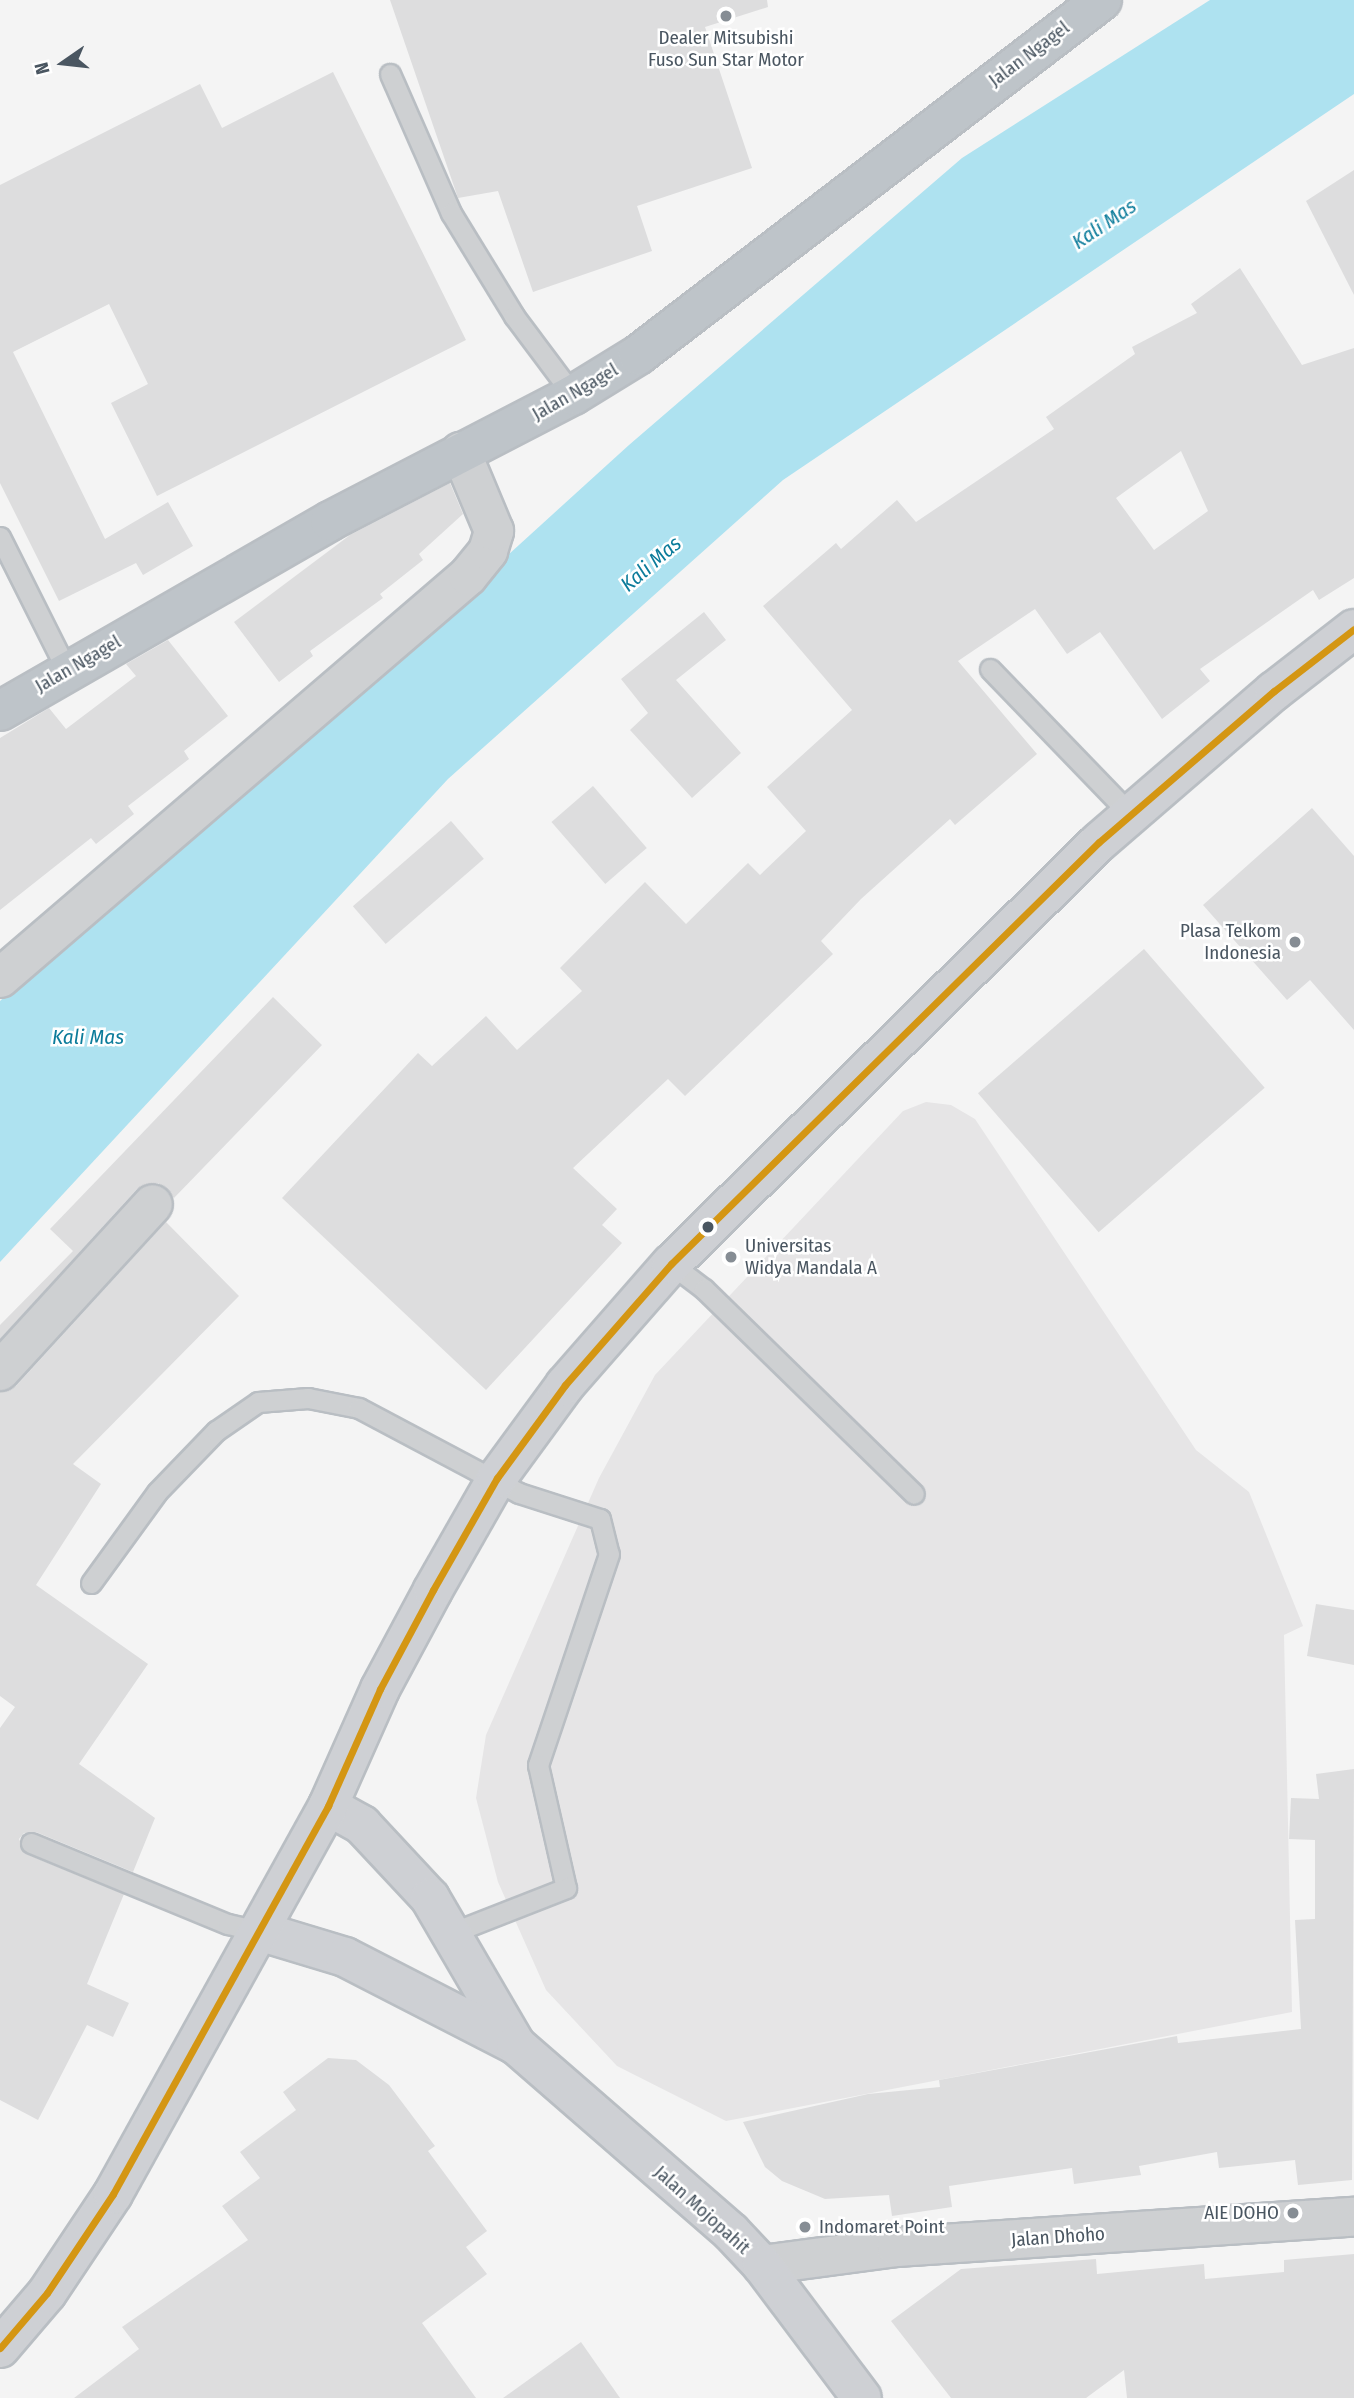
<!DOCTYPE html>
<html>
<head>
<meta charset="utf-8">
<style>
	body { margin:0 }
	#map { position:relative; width:1354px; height:2398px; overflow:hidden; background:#f4f4f4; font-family:"Fira Sans Condensed",sans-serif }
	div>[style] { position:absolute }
	.education>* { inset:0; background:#e6e5e6 }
	.water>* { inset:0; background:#aee2f0 }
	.building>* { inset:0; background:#ddddde; transform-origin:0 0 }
	.roads { filter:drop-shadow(2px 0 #b9bec3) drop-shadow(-2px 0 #b9bec3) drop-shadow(0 2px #b9bec3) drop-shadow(0 -2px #b9bec3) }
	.lane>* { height:19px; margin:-9.5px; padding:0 9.5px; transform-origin:9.5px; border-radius:9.5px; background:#ced0d2 }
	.street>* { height:38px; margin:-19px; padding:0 19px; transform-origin:19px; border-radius:19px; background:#ced0d2 }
	.secondary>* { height:38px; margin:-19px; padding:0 19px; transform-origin:19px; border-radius:19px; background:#ced0d4 }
	.highway>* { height:38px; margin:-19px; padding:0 19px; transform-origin:19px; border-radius:19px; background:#bec4c9 }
	.bus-1>* { height:7px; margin:-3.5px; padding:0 3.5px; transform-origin:3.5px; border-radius:3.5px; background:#d49613 }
	.dots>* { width:19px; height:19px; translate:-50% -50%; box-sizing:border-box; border:4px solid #fff; border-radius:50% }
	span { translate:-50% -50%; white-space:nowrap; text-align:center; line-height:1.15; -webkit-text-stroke:5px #fff; paint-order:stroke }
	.poi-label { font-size:19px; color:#4a5661 }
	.right { translate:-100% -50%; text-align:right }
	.left { translate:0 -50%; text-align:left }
	.street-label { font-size:19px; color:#4a5661 }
	.water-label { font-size:21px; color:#0c7c9b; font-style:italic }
	.north { position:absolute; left:28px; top:28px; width:70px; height:70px; -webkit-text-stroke:5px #fff; paint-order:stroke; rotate:256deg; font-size:19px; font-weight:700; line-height:28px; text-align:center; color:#4a5661 }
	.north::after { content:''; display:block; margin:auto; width:24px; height:32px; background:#4a5661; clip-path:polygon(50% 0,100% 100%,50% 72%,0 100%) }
</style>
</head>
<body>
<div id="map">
	<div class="education">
		<div style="clip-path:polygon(926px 1102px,951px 1105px,975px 1119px,1196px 1450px,1249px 1492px,1303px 1626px,1284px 1635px,1292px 2012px,726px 2121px,617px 2066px,546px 1990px,498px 1882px,476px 1798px,486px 1735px,599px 1478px,655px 1375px,903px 1111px)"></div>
	</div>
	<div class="water">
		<div style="clip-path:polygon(1210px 0,1354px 0,1354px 94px,783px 480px,448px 779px,0 1262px,0 1001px,204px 811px,433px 623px,629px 445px,962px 158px)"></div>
	</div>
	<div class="building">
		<div style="clip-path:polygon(390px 0,767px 0,768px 7px,705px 27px,752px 168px,637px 206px,652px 251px,533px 292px,498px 191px,458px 198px)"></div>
		<div style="clip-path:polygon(333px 72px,466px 340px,157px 496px,111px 403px,148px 384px,109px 304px,13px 352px,105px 539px,168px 502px,193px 546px,143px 575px,136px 563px,59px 601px,0 483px,0 185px,200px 84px,222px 128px)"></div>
		<div style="clip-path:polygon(1354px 170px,1354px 295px,1306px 201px)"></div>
		<div style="clip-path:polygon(evenodd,1240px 268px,1302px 365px,1354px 348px,1354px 578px,1319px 600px,1313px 590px,1200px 669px,1210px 681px,1162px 719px,1100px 632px,1067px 654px,1035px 609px,958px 661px,1037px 754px,955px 825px,950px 819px,861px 899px,821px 941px,833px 954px,685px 1096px,668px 1079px,573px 1168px,617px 1209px,602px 1225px,622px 1243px,486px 1390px,282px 1198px,418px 1053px,432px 1066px,486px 1016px,517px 1050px,582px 991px,560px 968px,645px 882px,686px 924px,748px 863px,760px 875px,806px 831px,767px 787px,852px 710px,763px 606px,836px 543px,841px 549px,897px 500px,916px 522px,1054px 429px,1046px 417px,1135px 354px,1132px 347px,1197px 313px,1191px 304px,1240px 268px,1181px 451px,1208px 511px,1154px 550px,1116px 498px,1181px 451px)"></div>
		<div style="clip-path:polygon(450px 483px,463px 514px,419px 554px,423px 560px,380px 594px,383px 598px,310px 651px,313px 656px,279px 682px,234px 622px,350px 535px)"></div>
		<div style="clip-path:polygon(704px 612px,726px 640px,676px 680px,741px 753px,692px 798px,630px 730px,648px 713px,621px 679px)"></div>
		<div style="clip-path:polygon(168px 640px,228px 716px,184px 751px,189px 759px,128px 806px,134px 814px,96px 844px,91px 838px,0 910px,0 738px,49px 708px,66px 729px,136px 676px,126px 664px)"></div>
		<div style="left:593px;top:786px;width:82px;height:55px;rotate:49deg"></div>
		<div style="clip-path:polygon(1312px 808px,1354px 856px,1354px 1030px,1310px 980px,1287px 1000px,1203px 905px)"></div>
		<div style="left:451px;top:821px;width:50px;height:130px;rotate:49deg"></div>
		<div style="left:1144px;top:949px;width:184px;height:220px;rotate:49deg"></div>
		<div style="clip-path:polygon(273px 997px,322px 1045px,174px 1198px,158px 1183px,137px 1189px,0 1339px,0 1325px,73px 1251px,50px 1229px)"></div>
		<div style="clip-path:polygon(166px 1222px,239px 1296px,73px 1464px,101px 1484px,36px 1585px,148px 1664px,79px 1764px,155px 1818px,133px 1872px,36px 1832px,24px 1833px,19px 1839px,26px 1854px,124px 1894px,87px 1984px,129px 2003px,113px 2037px,87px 2025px,38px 2120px,0 2100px,0 1728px,15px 1707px,0 1696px,0 1392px,16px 1386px)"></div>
		<div style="clip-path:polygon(1316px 1604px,1354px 1610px,1354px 1665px,1307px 1656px)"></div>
		<div style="clip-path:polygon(1354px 1769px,1352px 2180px,1298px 2185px,1295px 2160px,1219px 2168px,1217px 2152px,1139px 2166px,1141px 2175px,1074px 2184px,1072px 2168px,949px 2186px,952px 2207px,892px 2216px,889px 2195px,825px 2199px,782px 2181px,765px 2167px,743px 2122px,868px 2094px,940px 2087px,939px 2080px,1177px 2036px,1178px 2043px,1301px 2029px,1295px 1920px,1315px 1919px,1315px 1840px,1289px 1839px,1291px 1798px,1319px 1799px,1316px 1774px)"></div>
		<div style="clip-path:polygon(328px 2058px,356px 2060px,389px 2085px,435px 2146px,428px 2151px,487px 2231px,466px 2247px,487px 2274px,422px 2323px,476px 2398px,74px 2398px,139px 2349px,122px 2327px,248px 2240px,222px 2206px,260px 2178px,240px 2152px,296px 2110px,283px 2092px)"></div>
		<div style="clip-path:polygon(1354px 2254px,1354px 2398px,1127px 2398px,1124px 2370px,1086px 2398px,951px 2398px,891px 2321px,961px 2269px,1096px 2259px,1097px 2274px,1204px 2264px,1205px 2279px,1284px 2272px,1284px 2260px)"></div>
		<div style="clip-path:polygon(581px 2342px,620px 2398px,503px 2398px)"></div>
	</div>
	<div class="roads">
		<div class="lane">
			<div style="left:390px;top:74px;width:152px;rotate:66.3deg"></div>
			<div style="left:451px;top:213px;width:121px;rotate:58.5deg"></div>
			<div style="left:514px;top:316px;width:99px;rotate:53.2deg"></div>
			<div style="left:0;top:537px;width:148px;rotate:63.4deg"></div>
			<div style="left:990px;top:669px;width:202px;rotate:46deg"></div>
			<div style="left:671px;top:1264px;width:41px;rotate:37.1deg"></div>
			<div style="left:704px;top:1289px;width:293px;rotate:44.3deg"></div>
			<div style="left:91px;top:1583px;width:112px;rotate:-54deg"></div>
			<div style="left:157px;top:1492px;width:85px;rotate:-46deg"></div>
			<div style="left:216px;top:1431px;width:51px;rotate:-34.6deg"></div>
			<div style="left:258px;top:1402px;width:50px;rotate:-4.6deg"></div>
			<div style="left:308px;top:1398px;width:52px;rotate:11.1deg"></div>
			<div style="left:359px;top:1408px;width:181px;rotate:28deg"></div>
			<div style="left:519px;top:1493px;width:85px;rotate:17.8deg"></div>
			<div style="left:600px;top:1519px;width:36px;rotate:76deg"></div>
			<div style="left:609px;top:1554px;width:223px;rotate:108.6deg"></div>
			<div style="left:538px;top:1765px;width:126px;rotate:77.2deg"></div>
			<div style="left:566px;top:1888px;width:123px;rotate:158.6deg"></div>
			<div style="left:31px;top:1843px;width:213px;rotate:22.4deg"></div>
			<div style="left:228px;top:1924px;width:32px;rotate:13deg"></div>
		</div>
		<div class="street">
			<div style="left:0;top:978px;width:617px;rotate:-40.66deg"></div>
			<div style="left:468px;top:576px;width:32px;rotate:-51deg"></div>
			<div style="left:488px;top:551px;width:21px;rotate:-73deg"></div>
			<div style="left:494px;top:531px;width:86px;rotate:-112.7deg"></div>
			<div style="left:0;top:1371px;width:226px;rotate:-47.5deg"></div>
			<div style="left:762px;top:2265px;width:136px;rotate:-7.6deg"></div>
			<div style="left:897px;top:2247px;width:458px;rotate:-3.8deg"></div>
		</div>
		<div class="secondary">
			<div style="left:328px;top:1806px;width:39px;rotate:29deg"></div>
			<div style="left:362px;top:1825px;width:100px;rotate:47deg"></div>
			<div style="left:430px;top:1898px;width:170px;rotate:59.7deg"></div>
			<div style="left:259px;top:1931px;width:90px;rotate:16.8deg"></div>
			<div style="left:345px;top:1957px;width:192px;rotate:27.2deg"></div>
			<div style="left:516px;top:2045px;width:285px;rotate:41deg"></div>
			<div style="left:731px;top:2232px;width:45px;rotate:46.8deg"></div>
			<div style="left:762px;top:2265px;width:166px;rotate:53.1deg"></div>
			<div style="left:0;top:2348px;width:72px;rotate:-49.5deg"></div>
			<div style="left:47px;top:2293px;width:119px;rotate:-56.3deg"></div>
			<div style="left:113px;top:2194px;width:444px;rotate:-61deg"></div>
			<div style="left:328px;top:1806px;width:128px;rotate:-66deg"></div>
			<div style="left:380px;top:1689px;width:112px;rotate:-61.8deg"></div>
			<div style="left:433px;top:1590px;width:129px;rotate:-60.3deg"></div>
			<div style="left:497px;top:1478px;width:115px;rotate:-53.8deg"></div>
			<div style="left:565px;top:1385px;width:161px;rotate:-48.8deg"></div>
			<div style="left:671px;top:1264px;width:601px;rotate:-44.6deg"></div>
			<div style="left:1099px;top:842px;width:231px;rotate:-40.8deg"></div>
			<div style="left:1274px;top:691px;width:101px;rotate:-37.8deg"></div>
		</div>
		<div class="highway">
			<div style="left:0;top:711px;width:381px;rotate:-29.9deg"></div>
			<div style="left:330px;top:521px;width:274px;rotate:-27.4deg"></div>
			<div style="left:573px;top:395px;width:76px;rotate:-31.6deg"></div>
			<div style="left:638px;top:355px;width:584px;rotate:-37.42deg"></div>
		</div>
	</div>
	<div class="bus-1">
		<div style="left:0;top:2348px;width:72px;rotate:-49.5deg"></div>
		<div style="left:47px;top:2293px;width:119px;rotate:-56.3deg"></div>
		<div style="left:113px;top:2194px;width:444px;rotate:-61deg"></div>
		<div style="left:328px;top:1806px;width:128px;rotate:-66deg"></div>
		<div style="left:380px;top:1689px;width:112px;rotate:-61.8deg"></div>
		<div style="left:433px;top:1590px;width:129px;rotate:-60.3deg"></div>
		<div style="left:497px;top:1478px;width:115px;rotate:-53.8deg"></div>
		<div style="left:565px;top:1385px;width:161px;rotate:-48.8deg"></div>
		<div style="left:671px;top:1264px;width:601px;rotate:-44.6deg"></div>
		<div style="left:1099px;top:842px;width:231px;rotate:-40.8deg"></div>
		<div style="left:1274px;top:691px;width:101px;rotate:-37.8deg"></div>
	</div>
	<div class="dots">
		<div style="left:726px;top:16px;background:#868d94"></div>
		<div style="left:1295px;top:942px;background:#868d94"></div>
		<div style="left:708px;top:1227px;background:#4a5661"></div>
		<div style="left:731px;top:1257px;background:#868d94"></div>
		<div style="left:1293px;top:2213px;background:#868d94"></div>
		<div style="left:805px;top:2227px;background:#868d94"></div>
	</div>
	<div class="poi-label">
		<span style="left:726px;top:49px">Dealer Mitsubishi<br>Fuso Sun Star Motor</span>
		<span class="right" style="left:1281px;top:942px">Plasa Telkom<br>Indonesia</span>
		<span class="left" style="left:745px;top:1257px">Universitas<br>Widya Mandala A</span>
		<span class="right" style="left:1279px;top:2213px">AIE DOHO</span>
		<span class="left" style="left:819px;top:2227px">Indomaret Point</span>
	</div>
	<div class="street-label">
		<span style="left:1029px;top:54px;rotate:-37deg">Jalan Ngagel</span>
		<span style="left:575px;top:392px;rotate:-30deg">Jalan Ngagel</span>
		<span style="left:78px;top:664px;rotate:-30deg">Jalan Ngagel</span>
		<span style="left:702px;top:2210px;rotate:42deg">Jalan Mojopahit</span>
		<span style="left:1058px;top:2237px;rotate:-4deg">Jalan Dhoho</span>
	</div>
	<div class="water-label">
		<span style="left:1104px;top:224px;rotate:-34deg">Kali Mas</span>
		<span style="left:651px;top:564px;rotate:-41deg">Kali Mas</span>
		<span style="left:88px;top:1037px">Kali Mas</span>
	</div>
	<div class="north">N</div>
</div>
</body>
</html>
